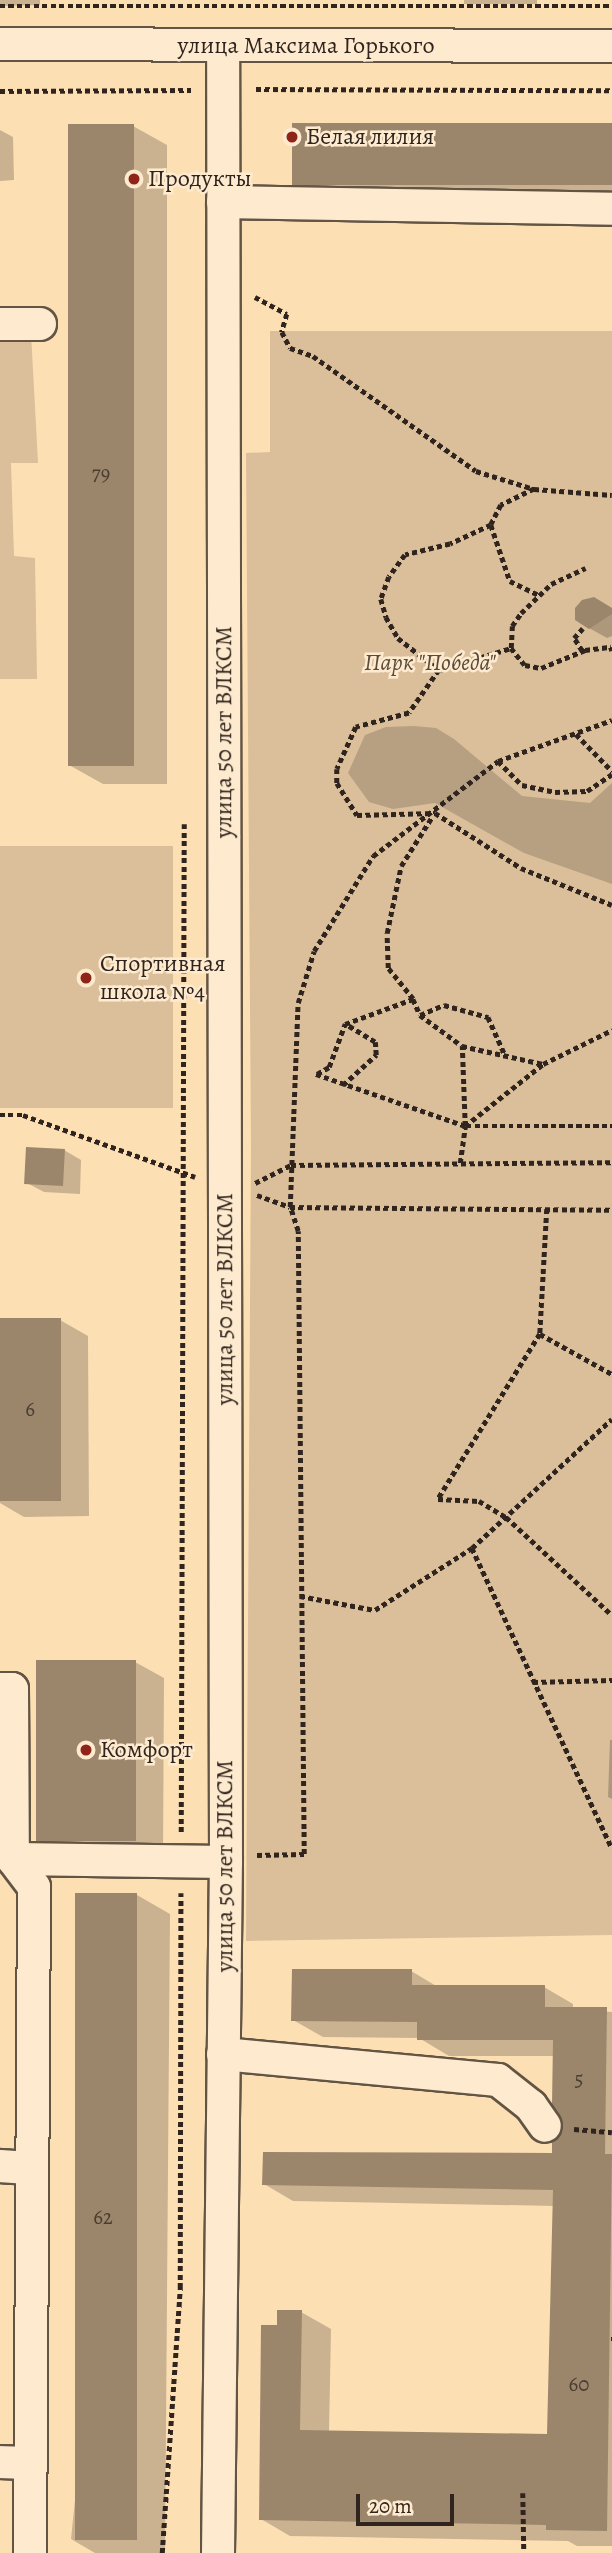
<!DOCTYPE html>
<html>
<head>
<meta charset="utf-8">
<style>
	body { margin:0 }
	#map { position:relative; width:612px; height:2553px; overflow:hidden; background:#fddfb4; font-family:Alegreya,serif }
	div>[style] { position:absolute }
	.green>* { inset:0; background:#dabf9a; transform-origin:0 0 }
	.water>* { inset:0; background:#b7a081 }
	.shadow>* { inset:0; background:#0003; transform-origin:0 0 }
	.building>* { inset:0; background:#9b866c; transform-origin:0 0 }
	.path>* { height:4.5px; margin-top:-2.25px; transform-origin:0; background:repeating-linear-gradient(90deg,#30251e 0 5px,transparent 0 8.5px) }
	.roads { filter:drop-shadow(2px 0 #635444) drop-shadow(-2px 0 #635444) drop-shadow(0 2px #635444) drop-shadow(0 -2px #635444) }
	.minor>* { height:32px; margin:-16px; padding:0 16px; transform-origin:16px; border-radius:16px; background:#feeace }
	.dots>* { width:19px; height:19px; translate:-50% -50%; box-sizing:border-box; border:4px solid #feeace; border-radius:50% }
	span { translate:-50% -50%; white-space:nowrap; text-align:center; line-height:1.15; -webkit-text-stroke:5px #feeace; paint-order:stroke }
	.number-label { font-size:21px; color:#4b3d32 }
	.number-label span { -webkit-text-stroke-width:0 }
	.street-label { font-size:24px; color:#30251e }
	.poi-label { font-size:24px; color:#30251e }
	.left { translate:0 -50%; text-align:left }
	.park-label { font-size:24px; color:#5a4c3d; font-style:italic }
	.scale { position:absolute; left:356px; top:2494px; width:98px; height:32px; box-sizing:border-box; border:4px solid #30251e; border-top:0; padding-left:9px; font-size:21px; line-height:24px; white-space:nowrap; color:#30251e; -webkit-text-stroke:5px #feeace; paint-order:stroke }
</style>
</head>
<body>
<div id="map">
	<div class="green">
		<div style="clip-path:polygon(270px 331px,612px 331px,612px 1935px,246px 1941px,251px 1146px,246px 453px,270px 452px)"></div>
		<div style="clip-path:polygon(0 333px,31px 333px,38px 463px,11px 463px,14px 556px,35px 558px,37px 679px,0 679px)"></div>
		<div style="left:0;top:846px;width:173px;height:262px"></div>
	</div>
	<div class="water">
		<div style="clip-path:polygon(414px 726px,436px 728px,454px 739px,522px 796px,590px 803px,612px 783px,612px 884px,524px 853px,435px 803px,393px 809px,369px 802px,348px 773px,365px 735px,386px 727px)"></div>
	</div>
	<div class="shadow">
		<div style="clip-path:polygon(0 0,40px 0,40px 5px,0 6px)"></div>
		<div style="left:464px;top:0;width:73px;height:4px"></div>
		<div style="clip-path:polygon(133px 126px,167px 145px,167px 784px,103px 784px,69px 765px)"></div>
		<div style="clip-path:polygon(612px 127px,612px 211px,327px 203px,293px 184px)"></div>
		<div style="clip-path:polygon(0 130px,13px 137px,14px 180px,0 181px)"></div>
		<div style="clip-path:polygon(612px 610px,612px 636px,607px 638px,580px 623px,576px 615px)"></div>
		<div style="clip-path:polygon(64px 1150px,81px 1160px,80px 1194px,44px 1192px,27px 1183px)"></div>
		<div style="clip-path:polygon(0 1320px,60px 1320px,88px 1336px,89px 1516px,24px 1517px,0 1503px)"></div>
		<div style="clip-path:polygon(135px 1662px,164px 1678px,163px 1856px,66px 1856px,38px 1840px)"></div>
		<div style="clip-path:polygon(610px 1740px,612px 1740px,612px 1799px,608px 1797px)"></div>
		<div style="clip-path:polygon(137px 1895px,170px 1914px,165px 2553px,95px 2553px,71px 2539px)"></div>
		<div style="clip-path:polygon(411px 1971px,438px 1987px,544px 1987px,573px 2004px,573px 2009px,612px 2012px,612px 2546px,577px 2546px,568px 2541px,290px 2536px,261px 2519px,278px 2327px,301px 2312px,331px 2329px,329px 2432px,549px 2436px,555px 2206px,293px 2201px,264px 2184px,554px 2155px,565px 2125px,554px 2056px,449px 2056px,419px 2038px,323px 2037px,293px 2020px)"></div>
	</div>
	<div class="building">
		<div style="left:292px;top:123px;width:320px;height:62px"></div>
		<div style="left:68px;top:124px;width:66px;height:642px"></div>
		<div style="clip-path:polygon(594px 597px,612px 608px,612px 614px,589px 629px,575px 620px,575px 608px,582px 600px)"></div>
		<div style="left:26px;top:1147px;width:39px;height:37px;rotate:3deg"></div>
		<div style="left:0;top:1318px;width:61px;height:183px"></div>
		<div style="left:36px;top:1660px;width:100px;height:181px"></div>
		<div style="left:75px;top:1893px;width:62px;height:647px"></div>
		<div style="clip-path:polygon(292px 1969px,412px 1969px,412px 1985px,545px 1985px,545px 2007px,607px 2007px,605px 2154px,612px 2154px,607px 2531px,546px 2530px,546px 2525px,259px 2520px,261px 2325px,277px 2325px,277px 2310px,302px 2310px,300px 2430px,547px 2434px,553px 2190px,262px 2185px,263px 2152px,552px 2153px,552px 2142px,563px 2125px,552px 2104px,553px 2040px,417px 2040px,417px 2022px,291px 2021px)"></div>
	</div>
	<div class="path">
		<div style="left:0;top:6px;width:612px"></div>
		<div style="left:256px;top:89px;width:356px;rotate:0.2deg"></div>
		<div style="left:0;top:91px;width:191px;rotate:-0.3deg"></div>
		<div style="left:255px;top:297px;width:36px;rotate:28deg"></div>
		<div style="left:287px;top:314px;width:19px;rotate:106deg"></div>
		<div style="left:282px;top:332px;width:18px;rotate:63deg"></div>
		<div style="left:290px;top:348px;width:24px;rotate:19deg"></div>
		<div style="left:313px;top:356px;width:199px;rotate:35.2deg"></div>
		<div style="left:476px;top:471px;width:61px;rotate:17.2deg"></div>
		<div style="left:534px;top:489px;width:78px;rotate:4.4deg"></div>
		<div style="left:534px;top:489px;width:37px;rotate:154deg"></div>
		<div style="left:501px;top:505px;width:22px;rotate:117deg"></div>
		<div style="left:491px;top:525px;width:45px;rotate:155.1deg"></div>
		<div style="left:450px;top:544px;width:46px;rotate:166.3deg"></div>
		<div style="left:405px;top:555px;width:27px;rotate:126deg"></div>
		<div style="left:389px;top:577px;width:23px;rotate:110deg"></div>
		<div style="left:381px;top:599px;width:19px;rotate:74deg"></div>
		<div style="left:386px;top:617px;width:24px;rotate:60deg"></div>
		<div style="left:398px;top:638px;width:52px;rotate:38deg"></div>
		<div style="left:439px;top:670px;width:52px;rotate:124.9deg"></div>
		<div style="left:409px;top:713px;width:55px;rotate:165.2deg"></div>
		<div style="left:356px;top:727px;width:46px;rotate:114.3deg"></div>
		<div style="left:337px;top:769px;width:14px;rotate:90deg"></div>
		<div style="left:337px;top:783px;width:38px;rotate:58deg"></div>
		<div style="left:357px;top:815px;width:78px;rotate:-1.5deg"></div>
		<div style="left:435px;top:813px;width:102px;rotate:32.6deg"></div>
		<div style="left:521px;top:868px;width:98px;rotate:22.1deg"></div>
		<div style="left:491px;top:525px;width:59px;rotate:71.3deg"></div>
		<div style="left:510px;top:581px;width:32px;rotate:26deg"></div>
		<div style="left:511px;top:648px;width:22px;rotate:51deg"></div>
		<div style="left:525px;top:665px;width:16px;rotate:11deg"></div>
		<div style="left:541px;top:668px;width:48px;rotate:-22.2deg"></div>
		<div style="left:585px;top:650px;width:26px;rotate:-7deg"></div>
		<div style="left:611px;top:647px;width:4px;rotate:76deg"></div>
		<div style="left:582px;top:651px;width:15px;rotate:-122deg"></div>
		<div style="left:574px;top:638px;width:13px;rotate:-48deg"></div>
		<div style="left:439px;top:670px;width:75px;rotate:-17deg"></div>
		<div style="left:511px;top:648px;width:22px;rotate:-87deg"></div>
		<div style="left:512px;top:626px;width:16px;rotate:-55deg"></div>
		<div style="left:521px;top:613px;width:42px;rotate:-44deg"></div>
		<div style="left:551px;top:584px;width:38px;rotate:-25deg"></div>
		<div style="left:576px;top:734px;width:52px;rotate:45.8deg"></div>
		<div style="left:498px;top:761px;width:34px;rotate:45deg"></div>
		<div style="left:522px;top:785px;width:34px;rotate:12deg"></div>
		<div style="left:555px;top:792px;width:32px;rotate:-2deg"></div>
		<div style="left:587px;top:791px;width:30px;rotate:-34deg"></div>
		<div style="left:413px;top:999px;width:40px;rotate:-129deg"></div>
		<div style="left:388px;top:968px;width:35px;rotate:-92deg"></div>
		<div style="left:387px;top:933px;width:68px;rotate:-78.2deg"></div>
		<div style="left:401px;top:866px;width:58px;rotate:-57.7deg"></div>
		<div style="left:420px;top:1015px;width:26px;rotate:-23deg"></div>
		<div style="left:444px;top:1005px;width:46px;rotate:15.3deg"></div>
		<div style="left:488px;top:1017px;width:44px;rotate:65.8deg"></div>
		<div style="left:316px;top:1074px;width:158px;rotate:19.2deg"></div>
		<div style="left:465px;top:1126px;width:100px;rotate:-38.5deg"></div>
		<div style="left:543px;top:1064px;width:77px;rotate:-26.2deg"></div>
		<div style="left:317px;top:1074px;width:14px;rotate:-30deg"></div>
		<div style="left:329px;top:1067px;width:46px;rotate:-69.6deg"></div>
		<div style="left:345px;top:1024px;width:72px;rotate:-20.2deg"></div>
		<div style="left:413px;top:999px;width:17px;rotate:66deg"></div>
		<div style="left:420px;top:1015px;width:52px;rotate:36.4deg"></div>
		<div style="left:462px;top:1046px;width:83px;rotate:12.5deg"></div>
		<div style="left:343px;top:1085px;width:45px;rotate:-42.3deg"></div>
		<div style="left:376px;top:1055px;width:13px;rotate:-94deg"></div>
		<div style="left:375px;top:1042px;width:35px;rotate:-149deg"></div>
		<div style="left:0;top:1115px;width:23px"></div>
		<div style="left:23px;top:1115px;width:183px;rotate:19.8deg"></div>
		<div style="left:466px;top:1126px;width:146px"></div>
		<div style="left:460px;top:1163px;width:37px;rotate:-82deg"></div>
		<div style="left:465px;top:1126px;width:80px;rotate:-92.1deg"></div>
		<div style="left:255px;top:1183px;width:40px;rotate:-26.6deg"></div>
		<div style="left:291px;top:1165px;width:321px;rotate:-0.5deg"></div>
		<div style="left:257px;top:1195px;width:35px;rotate:20deg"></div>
		<div style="left:290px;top:1207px;width:322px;rotate:0.5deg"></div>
		<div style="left:547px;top:1209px;width:125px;rotate:93.2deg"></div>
		<div style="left:540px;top:1334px;width:194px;rotate:121.7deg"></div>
		<div style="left:438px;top:1499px;width:41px;rotate:2.8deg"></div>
		<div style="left:479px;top:1501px;width:31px;rotate:31deg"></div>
		<div style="left:506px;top:1517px;width:144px;rotate:42.8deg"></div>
		<div style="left:540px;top:1334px;width:82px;rotate:29.1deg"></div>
		<div style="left:472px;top:1548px;width:331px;rotate:65deg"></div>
		<div style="left:300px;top:1596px;width:76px;rotate:10.6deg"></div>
		<div style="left:375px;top:1610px;width:115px;rotate:-32.6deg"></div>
		<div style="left:472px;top:1548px;width:190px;rotate:-42.7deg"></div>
		<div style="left:533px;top:1682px;width:79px;rotate:-1.5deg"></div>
		<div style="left:181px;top:1832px;width:1008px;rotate:-89.83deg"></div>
		<div style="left:257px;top:1855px;width:47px;rotate:-1.2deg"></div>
		<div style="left:304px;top:1854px;width:623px;rotate:-90.55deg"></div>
		<div style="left:298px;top:1231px;width:25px;rotate:-108deg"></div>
		<div style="left:290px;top:1207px;width:204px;rotate:-87.8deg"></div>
		<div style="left:298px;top:1003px;width:54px;rotate:-72.9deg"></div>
		<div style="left:314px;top:951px;width:112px;rotate:-58.2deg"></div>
		<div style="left:373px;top:856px;width:157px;rotate:-37.2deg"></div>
		<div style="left:498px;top:761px;width:121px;rotate:-19.8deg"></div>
		<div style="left:574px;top:2129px;width:38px;rotate:5deg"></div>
		<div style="left:611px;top:2339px;width:1px"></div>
		<div style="left:523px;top:2493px;width:60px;rotate:89deg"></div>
		<div style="left:162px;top:2553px;width:266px;rotate:-86.1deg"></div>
		<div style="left:180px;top:2288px;width:395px;rotate:-89.9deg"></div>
	</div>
	<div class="roads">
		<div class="minor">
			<div style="left:0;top:44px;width:612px;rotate:0.19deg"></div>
			<div style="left:223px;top:202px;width:389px;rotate:1deg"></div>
			<div style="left:0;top:324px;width:40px"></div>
			<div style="left:0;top:1689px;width:12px"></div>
			<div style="left:12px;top:1689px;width:170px;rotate:89.7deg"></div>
			<div style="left:13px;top:1859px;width:35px;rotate:53deg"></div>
			<div style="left:34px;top:1887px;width:666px;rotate:90.34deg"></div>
			<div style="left:13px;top:1859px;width:213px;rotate:0.8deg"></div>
			<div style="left:223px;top:2054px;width:276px;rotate:5.4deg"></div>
			<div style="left:498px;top:2080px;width:42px;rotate:38.2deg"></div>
			<div style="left:531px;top:2106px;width:24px;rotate:55deg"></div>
			<div style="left:0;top:2166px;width:31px;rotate:4deg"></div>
			<div style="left:0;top:2462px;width:28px;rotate:2deg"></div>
			<div style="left:218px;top:2553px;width:691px;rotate:-89.34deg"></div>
			<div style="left:226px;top:1862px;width:1816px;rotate:-90.09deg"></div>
		</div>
	</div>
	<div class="dots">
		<div style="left:292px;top:137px;background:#8f2418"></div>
		<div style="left:134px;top:179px;background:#8f2418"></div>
		<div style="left:86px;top:978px;background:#8f2418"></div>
		<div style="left:86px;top:1750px;background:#8f2418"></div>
	</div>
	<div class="number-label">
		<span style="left:101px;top:473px">79</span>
		<span style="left:30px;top:1409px">6</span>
		<span style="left:579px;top:2079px">5</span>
		<span style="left:103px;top:2217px">62</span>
		<span style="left:579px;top:2384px">60</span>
	</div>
	<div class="street-label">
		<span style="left:306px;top:46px">улица Максима Горького</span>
		<span style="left:224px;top:732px;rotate:-90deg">улица 50 лет ВЛКСМ</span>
		<span style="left:225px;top:1299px;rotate:-90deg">улица 50 лет ВЛКСМ</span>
		<span style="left:225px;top:1866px;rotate:-90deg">улица 50 лет ВЛКСМ</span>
	</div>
	<div class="poi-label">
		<span class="left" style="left:306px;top:137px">Белая лилия</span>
		<span class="left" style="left:148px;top:179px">Продукты</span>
		<span class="left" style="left:100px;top:978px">Спортивная<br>школа №4</span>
		<span class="left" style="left:100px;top:1750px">Комфорт</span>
	</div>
	<div class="park-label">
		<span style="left:430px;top:663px">Парк "Победа"</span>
	</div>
	<div class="scale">20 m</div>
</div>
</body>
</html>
